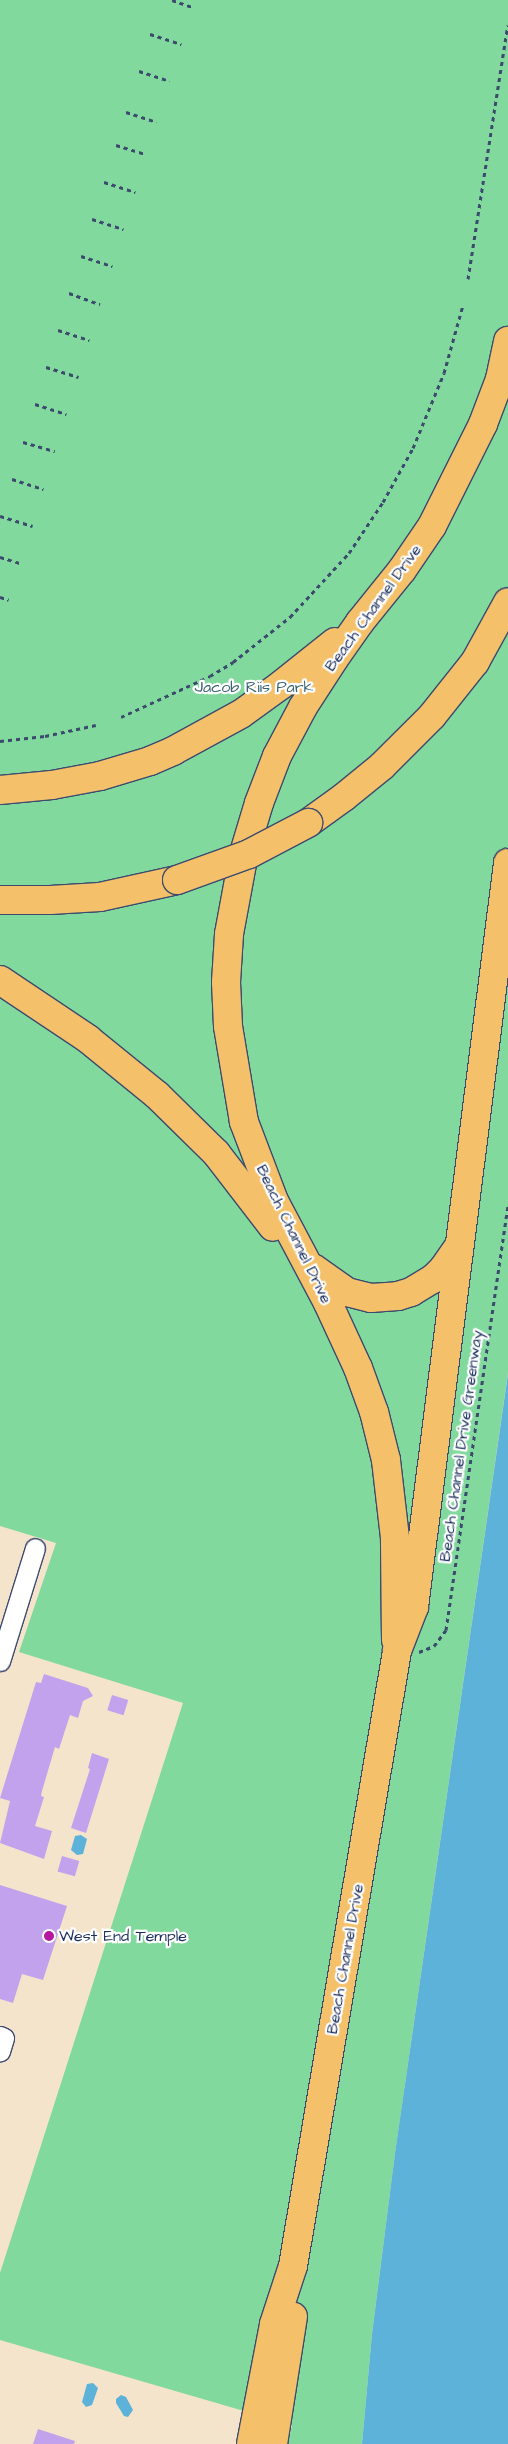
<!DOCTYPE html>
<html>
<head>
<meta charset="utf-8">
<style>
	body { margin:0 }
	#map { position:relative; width:508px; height:2444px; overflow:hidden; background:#f5e4cc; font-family:"Architects Daughter",sans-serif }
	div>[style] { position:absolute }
	.green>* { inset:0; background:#82d99d }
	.water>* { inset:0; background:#5cb2d9 }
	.building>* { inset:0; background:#c2a2ec; transform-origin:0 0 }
	.path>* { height:3px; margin-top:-1.5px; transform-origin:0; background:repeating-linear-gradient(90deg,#3c4a6e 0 4px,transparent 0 8px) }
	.roads { filter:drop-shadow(1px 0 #3c4a6e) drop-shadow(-1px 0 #3c4a6e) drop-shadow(0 1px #3c4a6e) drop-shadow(0 -1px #3c4a6e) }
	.minor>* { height:19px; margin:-9.5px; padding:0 9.5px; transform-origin:9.5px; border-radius:9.5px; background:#fff }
	.primary>* { height:28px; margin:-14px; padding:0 14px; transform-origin:14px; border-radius:14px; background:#f4c16a }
	.bridges { filter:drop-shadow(1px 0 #3c4a6e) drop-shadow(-1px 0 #3c4a6e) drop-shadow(0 1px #3c4a6e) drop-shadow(0 -1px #3c4a6e) }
	.primary-bridge>* { height:28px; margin:-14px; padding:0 14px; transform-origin:14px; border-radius:14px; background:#f4c16a }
	.dots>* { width:14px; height:14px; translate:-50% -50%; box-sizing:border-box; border:2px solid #fff; border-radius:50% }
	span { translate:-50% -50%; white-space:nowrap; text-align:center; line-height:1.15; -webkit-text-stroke:4.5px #fff; paint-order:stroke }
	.street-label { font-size:16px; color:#1b2f5e }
	.park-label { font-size:16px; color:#3a6271 }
	.poi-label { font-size:16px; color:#1b2f5e }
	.left { translate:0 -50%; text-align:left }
</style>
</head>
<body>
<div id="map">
	<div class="green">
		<div style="clip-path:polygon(0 0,508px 0,508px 1373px,395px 2153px,372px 2334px,362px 2444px,288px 2444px,292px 2425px,0 2340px,0 2273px,183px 1703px,19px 1652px,56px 1543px,0 1526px)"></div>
	</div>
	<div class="water">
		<div style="clip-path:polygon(508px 1374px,508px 2444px,362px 2444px,372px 2334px,395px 2153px)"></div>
		<div style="clip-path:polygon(81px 1835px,87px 1839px,83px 1854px,77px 1855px,71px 1850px,75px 1836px)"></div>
		<div style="clip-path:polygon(93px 2383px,98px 2388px,92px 2405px,86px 2407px,82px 2402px,87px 2384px)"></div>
		<div style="clip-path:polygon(121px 2395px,126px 2397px,133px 2410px,128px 2417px,124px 2416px,116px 2403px,116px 2399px)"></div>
	</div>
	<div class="building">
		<div style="clip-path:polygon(44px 1674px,88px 1688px,93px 1696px,83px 1701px,78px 1718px,70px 1715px,59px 1749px,55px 1747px,42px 1791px,41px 1796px,44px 1797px,35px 1826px,52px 1831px,44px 1859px,0 1843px,10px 1801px,0 1798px,36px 1682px,41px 1683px)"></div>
		<div style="left:112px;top:1695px;width:17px;height:16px;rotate:17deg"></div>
		<div style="clip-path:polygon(92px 1753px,109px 1759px,86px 1833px,71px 1828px,90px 1769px,88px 1768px)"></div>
		<div style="left:62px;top:1856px;width:18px;height:16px;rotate:16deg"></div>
		<div style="clip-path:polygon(0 1885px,67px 1906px,43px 1980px,22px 1974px,13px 2003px,0 1999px)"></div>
		<div style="clip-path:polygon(38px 2429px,75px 2441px,74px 2444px,33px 2444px)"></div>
	</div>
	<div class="path">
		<div style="left:172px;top:0;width:21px;rotate:19deg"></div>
		<div style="left:150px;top:34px;width:33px;rotate:18deg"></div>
		<div style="left:139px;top:71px;width:32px;rotate:18deg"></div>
		<div style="left:126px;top:112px;width:32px;rotate:18deg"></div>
		<div style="left:116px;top:145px;width:31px;rotate:17deg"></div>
		<div style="left:104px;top:182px;width:33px;rotate:18deg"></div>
		<div style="left:92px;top:219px;width:33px;rotate:18deg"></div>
		<div style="left:81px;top:256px;width:33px;rotate:18deg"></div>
		<div style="left:468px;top:279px;width:257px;rotate:-81.1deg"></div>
		<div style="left:69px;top:293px;width:33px;rotate:20deg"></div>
		<div style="left:58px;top:330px;width:33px;rotate:18deg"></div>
		<div style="left:46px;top:367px;width:34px;rotate:17deg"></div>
		<div style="left:35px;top:404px;width:33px;rotate:18deg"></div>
		<div style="left:23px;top:442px;width:33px;rotate:16deg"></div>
		<div style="left:12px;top:479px;width:33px;rotate:18deg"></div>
		<div style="left:0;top:516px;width:34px;rotate:17deg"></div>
		<div style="left:0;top:557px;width:21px;rotate:17deg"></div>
		<div style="left:0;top:597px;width:9px;rotate:18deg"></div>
		<div style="left:121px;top:717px;width:98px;rotate:-24.7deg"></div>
		<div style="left:210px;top:676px;width:27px;rotate:-31deg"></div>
		<div style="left:233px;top:662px;width:73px;rotate:-38.3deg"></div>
		<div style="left:290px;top:617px;width:87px;rotate:-47.3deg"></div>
		<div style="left:349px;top:553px;width:61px;rotate:-56.3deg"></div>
		<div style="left:383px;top:502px;width:62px;rotate:-60.9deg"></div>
		<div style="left:413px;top:448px;width:81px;rotate:-67.5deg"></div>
		<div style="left:444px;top:373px;width:71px;rotate:-74.4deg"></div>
		<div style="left:0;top:741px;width:45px;rotate:-6.3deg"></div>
		<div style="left:45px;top:736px;width:52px;rotate:-12.2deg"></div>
		<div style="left:419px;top:1652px;width:16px;rotate:-22deg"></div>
		<div style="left:434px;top:1646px;width:20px;rotate:-53deg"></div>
		<div style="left:446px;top:1630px;width:428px;rotate:-81.7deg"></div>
	</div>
	<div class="roads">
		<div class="minor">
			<div style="left:0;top:1661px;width:118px;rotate:-72.8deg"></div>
			<div style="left:0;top:2036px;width:4px;rotate:27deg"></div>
			<div style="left:4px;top:2038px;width:14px;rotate:107deg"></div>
		</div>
		<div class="primary">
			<div style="left:0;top:790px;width:52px;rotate:-5.5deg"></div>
			<div style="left:52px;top:785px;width:49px;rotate:-10.6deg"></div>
			<div style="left:100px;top:776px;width:52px;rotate:-16.7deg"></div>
			<div style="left:150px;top:761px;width:25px;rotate:-23deg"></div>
			<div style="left:173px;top:751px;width:77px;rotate:-28.6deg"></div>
			<div style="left:241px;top:714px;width:49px;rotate:-35.9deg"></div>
			<div style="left:281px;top:685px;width:69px;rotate:-38.5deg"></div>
			<div style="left:308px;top:823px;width:44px;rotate:-35.8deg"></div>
			<div style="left:344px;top:797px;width:49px;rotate:-39.2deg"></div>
			<div style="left:382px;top:766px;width:71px;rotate:-45deg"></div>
			<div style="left:432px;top:716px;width:69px;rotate:-51.5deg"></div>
			<div style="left:475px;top:662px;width:68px;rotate:-61.2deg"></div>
			<div style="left:0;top:900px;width:50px"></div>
			<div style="left:50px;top:900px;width:50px;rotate:-3.4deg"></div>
			<div style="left:100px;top:897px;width:79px;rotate:-12.4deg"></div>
			<div style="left:0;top:980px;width:106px;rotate:33.8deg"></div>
			<div style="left:88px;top:1039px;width:89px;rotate:39.1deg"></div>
			<div style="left:157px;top:1095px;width:83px;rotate:44.5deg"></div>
			<div style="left:216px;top:1153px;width:93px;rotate:52.4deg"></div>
			<div style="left:313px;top:1268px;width:42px;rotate:35.2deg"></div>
			<div style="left:347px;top:1292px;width:25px;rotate:14deg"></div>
			<div style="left:371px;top:1298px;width:27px;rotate:-4deg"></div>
			<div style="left:398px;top:1296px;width:14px;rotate:-17deg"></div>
			<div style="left:411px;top:1292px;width:26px;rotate:-31deg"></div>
			<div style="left:433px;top:1279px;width:14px;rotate:-45deg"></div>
			<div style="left:443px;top:1269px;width:28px;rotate:-55deg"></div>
			<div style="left:396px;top:1640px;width:102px;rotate:-90.6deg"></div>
			<div style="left:395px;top:1538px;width:79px;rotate:-96.6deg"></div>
			<div style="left:386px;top:1460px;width:49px;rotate:-104deg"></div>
			<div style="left:374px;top:1412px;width:47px;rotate:-110deg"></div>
			<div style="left:358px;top:1368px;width:72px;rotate:-114.8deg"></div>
			<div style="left:328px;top:1303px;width:115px;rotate:-117.9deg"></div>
			<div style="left:274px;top:1201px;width:85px;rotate:-110.8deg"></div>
			<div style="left:244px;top:1122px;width:97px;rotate:-99.5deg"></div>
			<div style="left:228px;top:1026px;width:44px;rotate:-92.6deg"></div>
			<div style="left:226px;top:982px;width:48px;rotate:-86.4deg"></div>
			<div style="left:229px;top:934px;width:82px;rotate:-79.5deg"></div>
			<div style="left:244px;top:853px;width:52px;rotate:-73.3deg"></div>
			<div style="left:259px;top:803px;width:50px;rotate:-69deg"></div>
			<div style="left:277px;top:756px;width:55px;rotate:-62deg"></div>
			<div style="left:303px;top:707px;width:57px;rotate:-57.1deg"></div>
			<div style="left:334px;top:659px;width:45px;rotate:-54.9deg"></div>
			<div style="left:360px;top:622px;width:67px;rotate:-51.1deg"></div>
			<div style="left:402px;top:570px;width:53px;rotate:-55.7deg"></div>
			<div style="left:432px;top:526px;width:114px;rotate:-63.4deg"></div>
			<div style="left:483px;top:424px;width:48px;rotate:-69.3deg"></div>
			<div style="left:500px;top:379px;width:39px;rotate:-78deg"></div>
			<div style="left:251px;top:2444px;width:122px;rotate:-79.1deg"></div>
			<div style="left:274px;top:2324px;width:61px;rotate:-71.9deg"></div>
			<div style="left:293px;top:2266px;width:624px;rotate:-80.4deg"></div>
			<div style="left:397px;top:1651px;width:47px;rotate:-68.9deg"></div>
			<div style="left:414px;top:1607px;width:750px;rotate:-82.8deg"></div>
			<div style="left:273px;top:2444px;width:129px;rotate:-81.1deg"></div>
		</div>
	</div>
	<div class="bridges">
		<div class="primary-bridge">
			<div style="left:177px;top:880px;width:77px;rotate:-19.9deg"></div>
			<div style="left:249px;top:854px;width:67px;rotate:-27.7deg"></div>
		</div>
	</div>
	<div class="dots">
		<div style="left:49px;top:1936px;background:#b5179e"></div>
	</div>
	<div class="street-label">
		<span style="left:373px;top:608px;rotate:-54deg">Beach Channel Drive</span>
		<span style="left:294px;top:1234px;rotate:64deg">Beach Channel Drive</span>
		<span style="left:461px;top:1446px;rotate:-82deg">Beach Channel Drive Greenway</span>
		<span style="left:345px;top:1959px;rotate:-80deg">Beach Channel Drive</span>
	</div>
	<div class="park-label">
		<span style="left:254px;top:687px">Jacob Riis Park</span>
	</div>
	<div class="poi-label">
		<span class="left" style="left:59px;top:1936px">West End Temple</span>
	</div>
</div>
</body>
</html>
